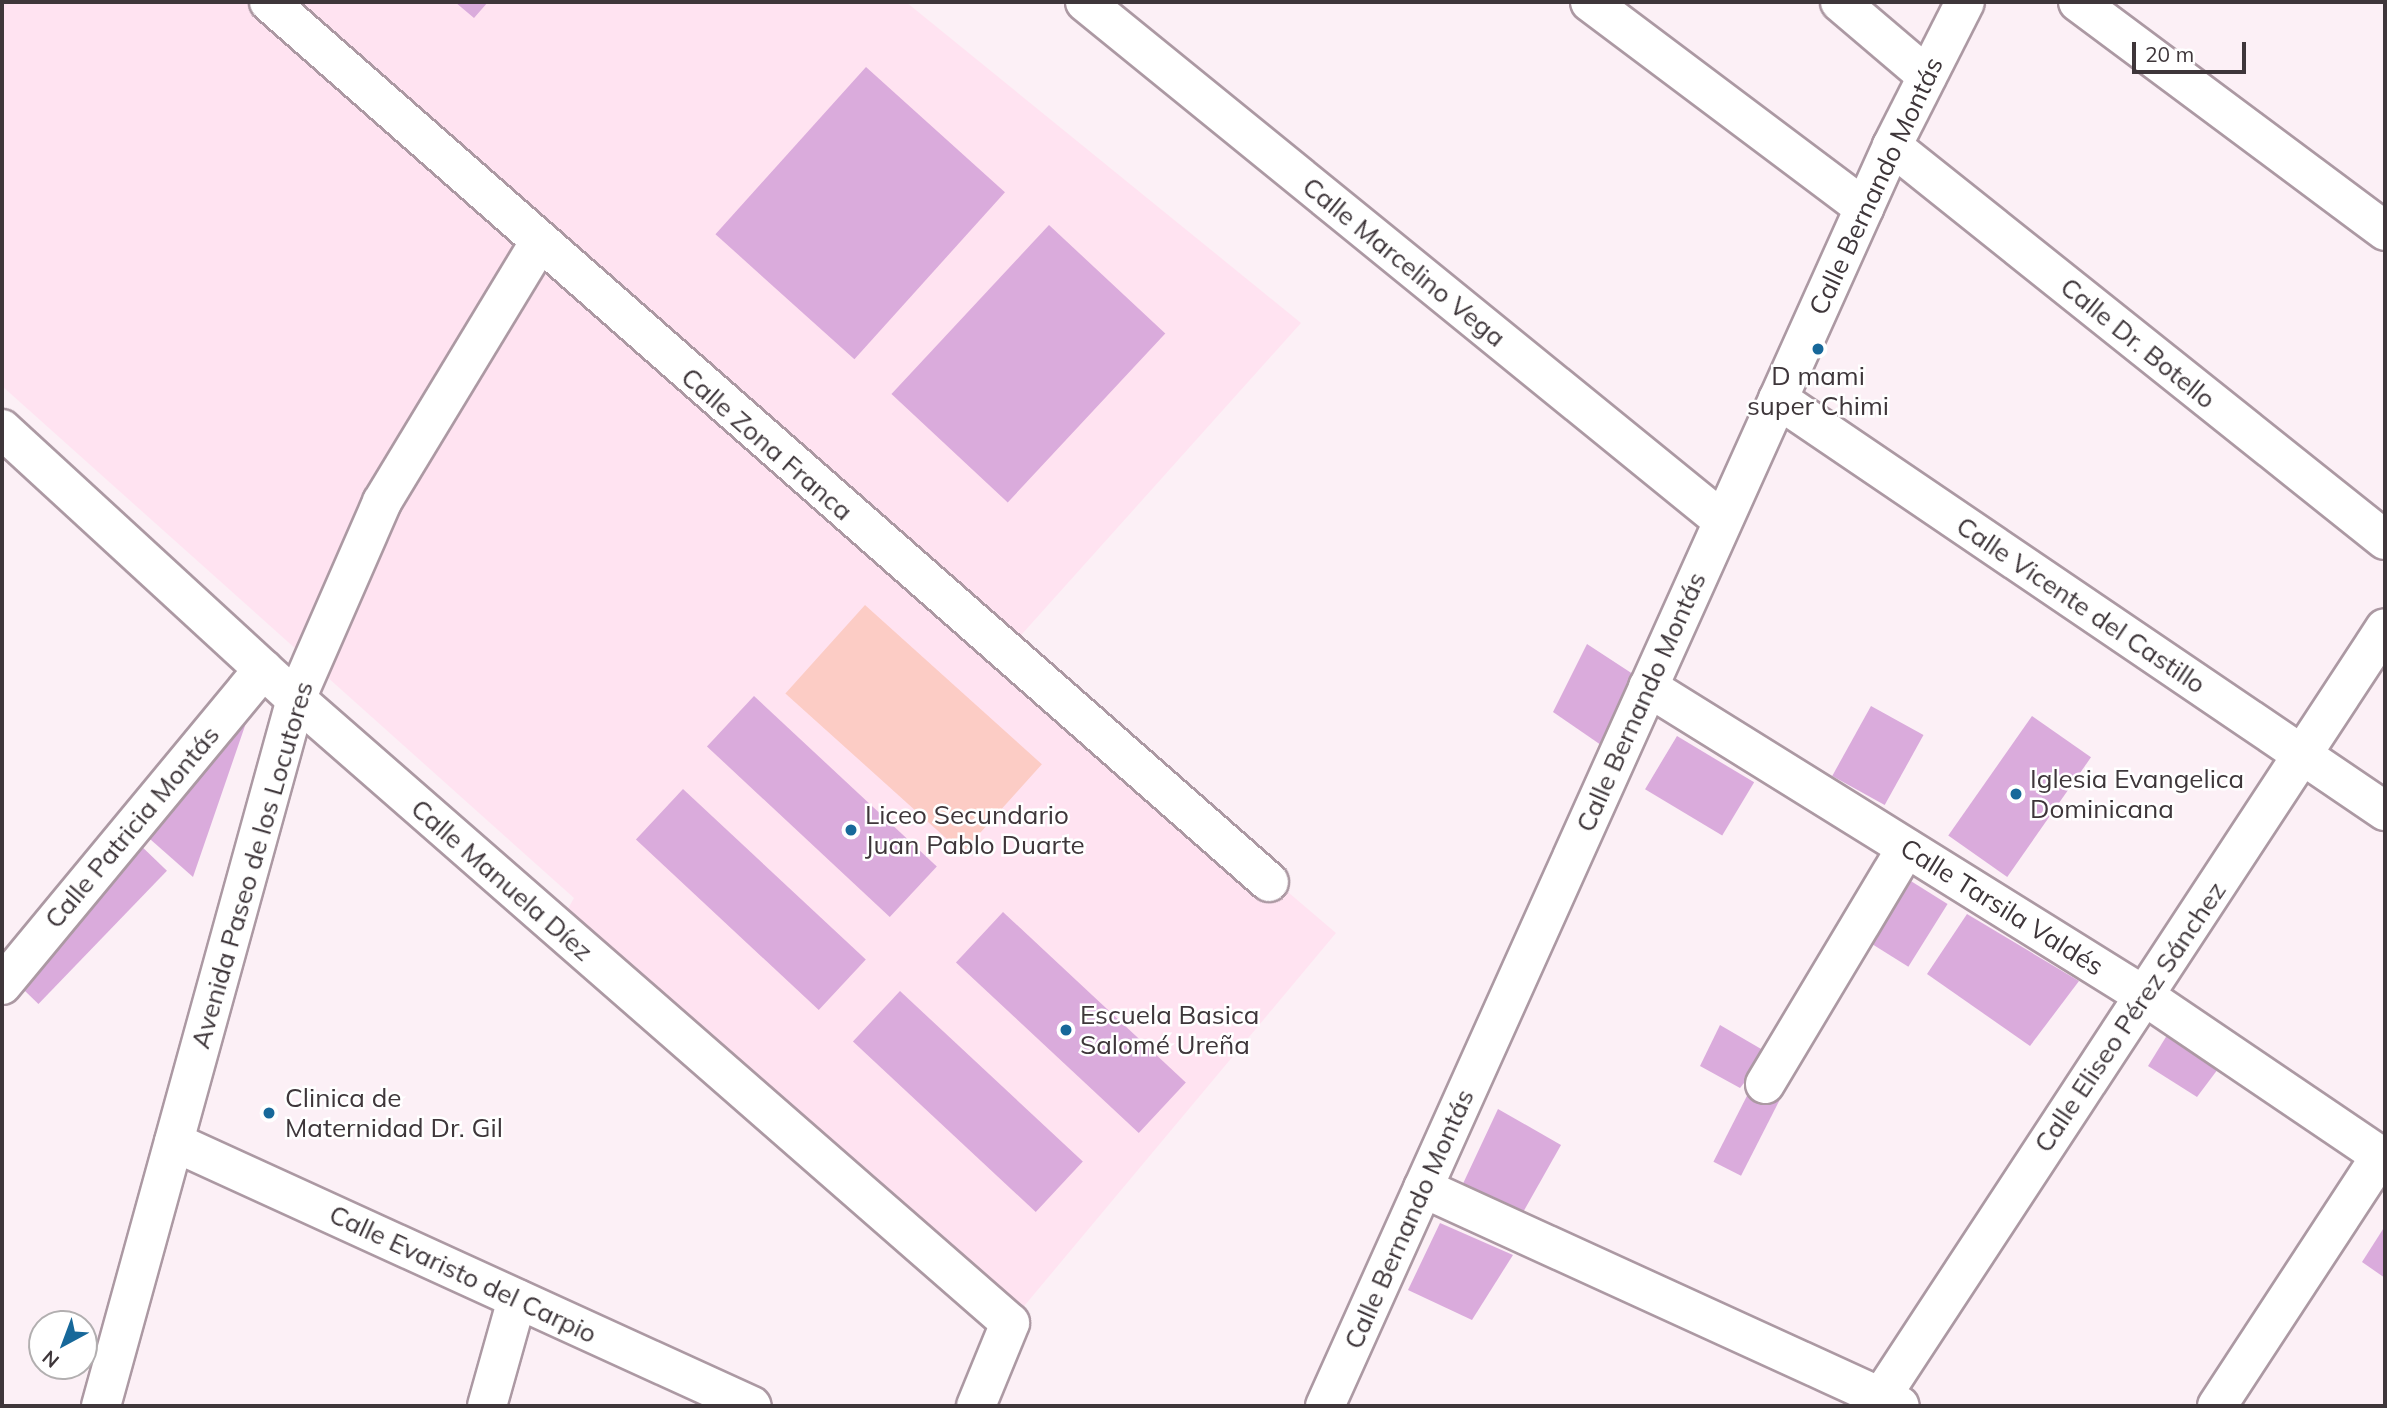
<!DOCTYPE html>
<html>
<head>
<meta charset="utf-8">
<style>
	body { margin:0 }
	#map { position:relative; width:2387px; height:1408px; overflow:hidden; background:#fcf0f6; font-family:Mulish,sans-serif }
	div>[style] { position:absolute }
	.built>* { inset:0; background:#ffe3f1 }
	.green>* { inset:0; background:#fcccc5; transform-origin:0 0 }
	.building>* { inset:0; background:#daabdc; transform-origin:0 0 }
	.roads { filter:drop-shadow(2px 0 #ac99a3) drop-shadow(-2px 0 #ac99a3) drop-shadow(0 2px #ac99a3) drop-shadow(0 -2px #ac99a3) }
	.street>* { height:38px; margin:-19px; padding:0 19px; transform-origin:19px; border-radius:19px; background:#fff }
	.dots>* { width:19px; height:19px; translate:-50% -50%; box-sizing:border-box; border:4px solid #fff; border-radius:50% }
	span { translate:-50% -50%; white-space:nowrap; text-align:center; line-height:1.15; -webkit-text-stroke:5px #fff; paint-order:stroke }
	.street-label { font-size:26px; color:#3e363a }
	.poi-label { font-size:26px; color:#3e363a }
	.left { translate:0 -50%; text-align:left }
	.frame { position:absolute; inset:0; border:4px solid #3e363a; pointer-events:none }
	.north { position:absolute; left:28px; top:1310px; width:70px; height:70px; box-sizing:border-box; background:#fff; border:2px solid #b2afb0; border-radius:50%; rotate:221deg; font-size:19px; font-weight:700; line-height:28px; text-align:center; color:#3e363a }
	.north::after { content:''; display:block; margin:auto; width:24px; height:32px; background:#17689a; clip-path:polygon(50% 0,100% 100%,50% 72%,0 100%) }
	.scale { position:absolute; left:2132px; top:42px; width:114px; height:32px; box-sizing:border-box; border:4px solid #3e363a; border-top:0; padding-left:9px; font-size:21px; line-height:24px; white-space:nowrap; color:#3e363a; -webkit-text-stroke:5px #fff; paint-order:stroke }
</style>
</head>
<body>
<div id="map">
	<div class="built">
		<div style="clip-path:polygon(2px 2px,906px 2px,1301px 323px,1006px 652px,1336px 933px,1010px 1323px,557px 928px,574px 898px,2px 386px)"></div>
	</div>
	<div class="green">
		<div style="left:865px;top:605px;width:238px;height:119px;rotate:42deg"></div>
	</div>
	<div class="building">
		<div style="clip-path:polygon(455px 2px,488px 2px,474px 18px)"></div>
		<div style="left:866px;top:67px;width:187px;height:225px;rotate:42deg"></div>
		<div style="left:1049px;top:225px;width:159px;height:231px;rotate:43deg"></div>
		<div style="clip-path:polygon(1587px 644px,1639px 678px,1601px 745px,1553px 712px)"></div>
		<div style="left:754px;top:696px;width:250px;height:69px;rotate:43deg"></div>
		<div style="left:1871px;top:706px;width:60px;height:80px;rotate:29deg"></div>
		<div style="left:2032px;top:716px;width:72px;height:146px;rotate:35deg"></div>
		<div style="clip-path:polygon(247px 720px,193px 877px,142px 832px)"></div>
		<div style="left:1677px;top:736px;width:90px;height:62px;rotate:31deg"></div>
		<div style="left:683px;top:789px;width:250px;height:69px;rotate:43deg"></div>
		<div style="left:136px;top:841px;width:43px;height:185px;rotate:44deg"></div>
		<div style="left:1906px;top:878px;width:49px;height:74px;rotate:32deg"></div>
		<div style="left:1003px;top:912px;width:250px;height:69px;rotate:43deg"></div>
		<div style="clip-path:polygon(1967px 914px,2079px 981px,2030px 1046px,1927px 974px)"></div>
		<div style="left:900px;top:991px;width:250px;height:69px;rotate:43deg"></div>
		<div style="clip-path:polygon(1720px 1025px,1768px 1053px,1740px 1088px,1700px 1066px)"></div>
		<div style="clip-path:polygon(2169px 1032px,2218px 1069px,2197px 1097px,2148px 1066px)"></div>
		<div style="left:1752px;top:1086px;width:31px;height:85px;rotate:27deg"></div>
		<div style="clip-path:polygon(1498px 1109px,1561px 1145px,1522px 1214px,1460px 1190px)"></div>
		<div style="clip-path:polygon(1440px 1223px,1513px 1255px,1472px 1320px,1408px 1290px)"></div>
		<div style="clip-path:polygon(2385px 1226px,2385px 1278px,2362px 1262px)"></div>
	</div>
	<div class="roads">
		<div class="street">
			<div style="left:269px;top:2px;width:1332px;rotate:41.35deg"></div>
			<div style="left:1085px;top:2px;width:822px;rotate:39.13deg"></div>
			<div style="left:1590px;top:2px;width:343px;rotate:36.9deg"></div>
			<div style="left:1840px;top:2px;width:114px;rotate:40.4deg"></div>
			<div style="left:2078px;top:2px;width:383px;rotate:36.7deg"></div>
			<div style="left:1892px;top:146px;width:631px;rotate:38.63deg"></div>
			<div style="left:1778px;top:399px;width:734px;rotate:34.17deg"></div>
			<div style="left:2px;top:429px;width:399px;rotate:42.6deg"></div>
			<div style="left:296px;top:699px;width:948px;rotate:41.15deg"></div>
			<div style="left:1010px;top:1323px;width:90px;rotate:112.3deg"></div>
			<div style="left:1648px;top:687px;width:583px;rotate:31.89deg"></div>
			<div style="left:2143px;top:995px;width:292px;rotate:34.1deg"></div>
			<div style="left:2px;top:985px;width:410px;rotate:-50.4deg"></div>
			<div style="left:1765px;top:1084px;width:275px;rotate:-59.1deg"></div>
			<div style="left:174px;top:1142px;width:635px;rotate:24.55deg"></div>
			<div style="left:1423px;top:1188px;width:524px;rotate:24.56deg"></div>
			<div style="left:101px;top:1406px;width:733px;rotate:-74.58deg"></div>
			<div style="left:296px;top:699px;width:215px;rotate:-66.4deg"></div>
			<div style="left:382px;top:502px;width:301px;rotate:-58.8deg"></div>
			<div style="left:487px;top:1406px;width:111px;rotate:-74.3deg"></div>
			<div style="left:1325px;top:1406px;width:1382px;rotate:-65.77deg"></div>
			<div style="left:1892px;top:146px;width:161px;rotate:-63.1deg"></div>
			<div style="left:1875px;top:1406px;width:930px;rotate:-56.75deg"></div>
			<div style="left:2217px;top:1406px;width:300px;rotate:-56.8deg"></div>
		</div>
	</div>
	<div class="dots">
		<div style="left:1818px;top:349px;background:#17689a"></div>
		<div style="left:2016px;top:794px;background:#17689a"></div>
		<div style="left:851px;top:830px;background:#17689a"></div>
		<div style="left:1066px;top:1030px;background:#17689a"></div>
		<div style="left:269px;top:1113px;background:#17689a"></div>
	</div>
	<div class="street-label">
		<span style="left:1876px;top:186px;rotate:-65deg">Calle Bernando Montás</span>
		<span style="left:1404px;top:262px;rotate:39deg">Calle Marcelino Vega</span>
		<span style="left:2138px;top:343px;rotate:39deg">Calle Dr. Botello</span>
		<span style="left:767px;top:444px;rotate:41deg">Calle Zona Franca</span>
		<span style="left:2081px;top:605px;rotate:34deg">Calle Vicente del Castillo</span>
		<span style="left:1641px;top:702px;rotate:-66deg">Calle Bernando Montás</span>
		<span style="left:132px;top:827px;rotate:-50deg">Calle Patricia Montás</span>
		<span style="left:252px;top:865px;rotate:-74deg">Avenida Paseo de los Locutores</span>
		<span style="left:502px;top:880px;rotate:41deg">Calle Manuela Díez</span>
		<span style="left:2002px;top:907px;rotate:32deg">Calle Tarsila Valdés</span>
		<span style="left:2130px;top:1017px;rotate:-56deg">Calle Eliseo Pérez Sánchez</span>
		<span style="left:1409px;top:1219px;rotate:-66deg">Calle Bernando Montás</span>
		<span style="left:463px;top:1274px;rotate:25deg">Calle Evaristo del Carpio</span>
	</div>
	<div class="poi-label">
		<span style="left:1818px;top:391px">D mami<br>super Chimi</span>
		<span class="left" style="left:2030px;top:794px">Iglesia Evangelica<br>Dominicana</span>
		<span class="left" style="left:865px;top:830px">Liceo Secundario<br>Juan Pablo Duarte</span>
		<span class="left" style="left:1080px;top:1030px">Escuela Basica<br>Salomé Ureña</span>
		<span class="left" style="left:285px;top:1113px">Clinica de<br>Maternidad Dr. Gil</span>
	</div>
	<div class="frame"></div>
	<div class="north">N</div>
	<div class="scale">20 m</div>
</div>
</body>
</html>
